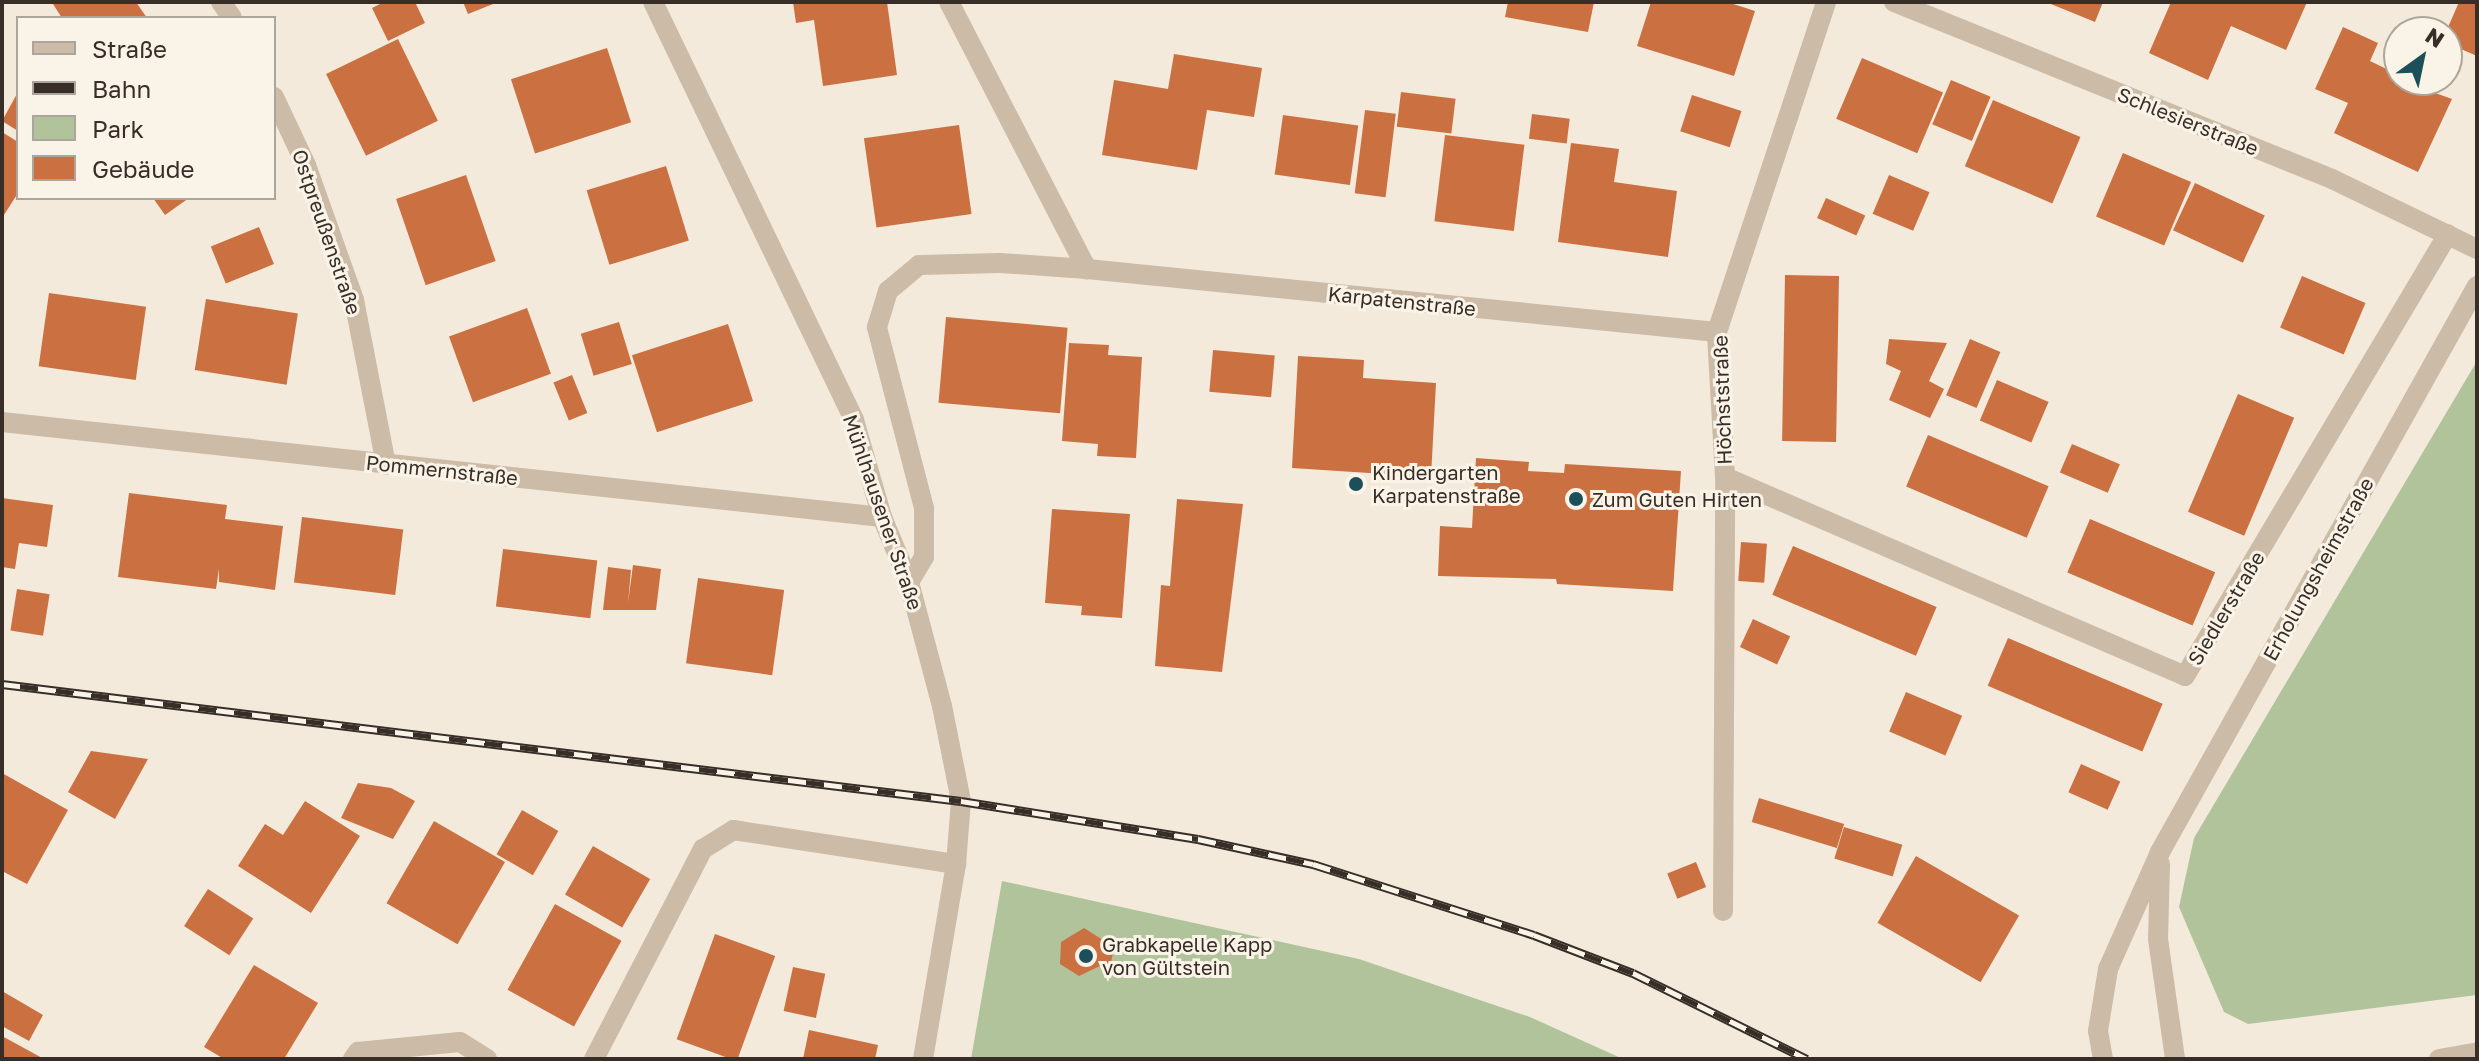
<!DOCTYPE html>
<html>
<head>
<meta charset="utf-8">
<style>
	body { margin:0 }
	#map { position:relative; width:2479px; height:1061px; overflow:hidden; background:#f3eadb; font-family:"Golos Text",sans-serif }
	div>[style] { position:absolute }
	.green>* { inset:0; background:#b1c39a }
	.building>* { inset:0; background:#cb7041; transform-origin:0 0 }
	.minor>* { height:20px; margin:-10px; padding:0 10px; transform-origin:10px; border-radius:10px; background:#ccbba6 }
	.rail>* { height:9px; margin-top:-4.5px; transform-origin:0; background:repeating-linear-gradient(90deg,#faf4e8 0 18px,#382e28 0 36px); box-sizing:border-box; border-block:2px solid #382e28 }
	.dots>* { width:22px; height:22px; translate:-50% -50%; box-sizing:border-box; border:4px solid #faf4e8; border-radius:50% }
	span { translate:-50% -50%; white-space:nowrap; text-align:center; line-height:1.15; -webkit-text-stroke:6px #faf4e8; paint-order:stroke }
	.street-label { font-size:20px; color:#382e28 }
	.poi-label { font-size:20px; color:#382e28 }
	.left { translate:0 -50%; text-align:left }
	.frame { position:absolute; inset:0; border:4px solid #382e28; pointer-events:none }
	.legend { position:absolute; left:16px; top:16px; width:260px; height:184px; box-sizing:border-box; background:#faf4e8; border:2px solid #aca59b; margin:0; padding:10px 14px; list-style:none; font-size:24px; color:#382e28 }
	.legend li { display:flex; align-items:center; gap:16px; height:40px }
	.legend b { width:40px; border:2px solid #aca59b }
	.north { position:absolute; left:2383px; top:16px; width:80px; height:80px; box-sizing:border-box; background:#faf4e8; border:2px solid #aca59b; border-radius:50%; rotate:33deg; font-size:22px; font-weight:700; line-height:32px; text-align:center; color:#382e28 }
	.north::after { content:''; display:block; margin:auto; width:28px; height:36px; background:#1b505b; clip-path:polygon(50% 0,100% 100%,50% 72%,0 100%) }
</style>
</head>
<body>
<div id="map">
	<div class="green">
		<div style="clip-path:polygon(2477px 361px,2477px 995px,2248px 1024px,2224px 1012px,2179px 907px,2194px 838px)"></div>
		<div style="clip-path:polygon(1002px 881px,1359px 959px,1530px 1017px,1623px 1059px,971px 1059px)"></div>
	</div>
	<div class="building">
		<div style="clip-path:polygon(136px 2px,147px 18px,62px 18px,53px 4px)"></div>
		<div style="clip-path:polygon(384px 2px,415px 2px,425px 23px,388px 41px,372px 8px)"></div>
		<div style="clip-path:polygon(463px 2px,498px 2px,468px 14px)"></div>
		<div style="clip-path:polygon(793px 2px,887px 2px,897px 75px,823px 86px,814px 20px,796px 23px)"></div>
		<div style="clip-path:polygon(1508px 2px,1594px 2px,1588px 32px,1505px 17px)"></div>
		<div style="clip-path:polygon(1651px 2px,1727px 2px,1755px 11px,1734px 76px,1637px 46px)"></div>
		<div style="clip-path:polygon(2046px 2px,2103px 2px,2095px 22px)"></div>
		<div style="clip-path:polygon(2171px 2px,2307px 2px,2286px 50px,2231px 26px,2208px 80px,2149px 53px)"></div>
		<div style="clip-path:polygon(2459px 2px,2477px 2px,2477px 56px,2447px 43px,2446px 32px)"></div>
		<div style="clip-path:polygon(2343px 27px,2378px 43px,2370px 61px,2399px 75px,2399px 80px,2452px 99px,2418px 172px,2334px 133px,2348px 103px,2315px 89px)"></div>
		<div style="left:398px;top:39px;width:91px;height:80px;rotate:64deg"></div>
		<div style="left:607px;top:48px;width:78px;height:101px;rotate:72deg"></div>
		<div style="clip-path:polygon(1174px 54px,1262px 68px,1254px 117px,1207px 110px,1197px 170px,1102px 155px,1114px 80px,1168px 89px)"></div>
		<div style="left:1862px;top:58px;width:88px;height:66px;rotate:23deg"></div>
		<div style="left:1951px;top:80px;width:43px;height:48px;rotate:23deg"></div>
		<div style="clip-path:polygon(18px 92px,18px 131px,2px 121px)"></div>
		<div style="left:1401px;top:92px;width:55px;height:35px;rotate:7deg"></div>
		<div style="left:1692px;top:95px;width:52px;height:38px;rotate:18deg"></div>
		<div style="left:1993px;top:100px;width:95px;height:72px;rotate:23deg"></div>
		<div style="left:1365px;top:110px;width:31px;height:84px;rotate:7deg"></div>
		<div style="left:1532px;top:114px;width:38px;height:25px;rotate:7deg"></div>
		<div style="left:1283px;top:115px;width:76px;height:60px;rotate:8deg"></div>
		<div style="left:959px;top:125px;width:90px;height:96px;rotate:82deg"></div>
		<div style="clip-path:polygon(2px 132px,18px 142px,18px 193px,2px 218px)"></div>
		<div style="left:1445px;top:135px;width:80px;height:87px;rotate:7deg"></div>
		<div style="clip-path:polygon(1571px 143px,1619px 149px,1614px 182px,1677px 191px,1668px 257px,1558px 242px)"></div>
		<div style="left:2123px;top:153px;width:74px;height:69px;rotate:23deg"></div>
		<div style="left:666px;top:166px;width:78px;height:83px;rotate:73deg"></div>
		<div style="left:466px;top:175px;width:91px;height:74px;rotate:71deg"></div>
		<div style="left:1889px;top:175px;width:44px;height:42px;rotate:23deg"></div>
		<div style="left:2195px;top:183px;width:77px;height:52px;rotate:25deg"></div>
		<div style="clip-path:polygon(153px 198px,189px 198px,165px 215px)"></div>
		<div style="left:1826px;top:198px;width:43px;height:22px;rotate:24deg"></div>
		<div style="left:259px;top:227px;width:40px;height:52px;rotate:68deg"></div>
		<div style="left:1785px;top:275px;width:54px;height:166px;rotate:1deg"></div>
		<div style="left:2302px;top:276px;width:69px;height:56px;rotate:23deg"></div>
		<div style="left:49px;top:293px;width:98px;height:74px;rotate:8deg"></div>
		<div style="left:206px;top:299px;width:93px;height:72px;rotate:9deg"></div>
		<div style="left:527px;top:308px;width:70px;height:83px;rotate:70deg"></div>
		<div style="left:946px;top:317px;width:122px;height:86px;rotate:5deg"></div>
		<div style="left:619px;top:322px;width:44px;height:40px;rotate:73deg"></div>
		<div style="left:728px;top:324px;width:81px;height:101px;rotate:72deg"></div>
		<div style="clip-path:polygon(1889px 339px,1947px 343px,1929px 381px,1944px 389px,1930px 418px,1889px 400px,1901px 371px,1886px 364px)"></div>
		<div style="left:1970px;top:339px;width:33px;height:61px;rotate:23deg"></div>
		<div style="clip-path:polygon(1069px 343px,1109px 345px,1108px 355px,1142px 357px,1136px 458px,1097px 456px,1098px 444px,1062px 441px)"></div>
		<div style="left:1213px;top:350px;width:62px;height:42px;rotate:5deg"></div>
		<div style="clip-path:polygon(1298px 356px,1364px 360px,1363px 378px,1436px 383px,1431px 477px,1292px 468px)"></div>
		<div style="left:572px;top:375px;width:41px;height:20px;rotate:68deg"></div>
		<div style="left:1997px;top:380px;width:56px;height:44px;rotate:23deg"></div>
		<div style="left:2238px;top:394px;width:61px;height:128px;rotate:23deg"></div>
		<div style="left:1928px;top:435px;width:131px;height:56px;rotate:23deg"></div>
		<div style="left:2072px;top:444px;width:52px;height:31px;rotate:23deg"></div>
		<div style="clip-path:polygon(1476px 458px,1529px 462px,1528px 471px,1564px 473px,1565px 464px,1681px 471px,1673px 591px,1557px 584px,1556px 579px,1438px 576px,1440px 526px,1472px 528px)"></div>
		<div style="clip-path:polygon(129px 493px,227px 505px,225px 519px,283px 526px,275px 590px,219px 582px,219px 569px,216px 589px,118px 577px)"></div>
		<div style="clip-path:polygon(2px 498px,53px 505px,47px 547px,19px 543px,15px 569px,2px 567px)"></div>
		<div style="clip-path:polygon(1177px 499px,1243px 504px,1222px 672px,1155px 666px,1161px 585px,1170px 586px)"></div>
		<div style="clip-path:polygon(1052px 509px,1130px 514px,1122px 618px,1081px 615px,1082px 606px,1045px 603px)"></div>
		<div style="left:302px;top:517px;width:102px;height:66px;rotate:7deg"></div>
		<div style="left:2090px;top:519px;width:136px;height:58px;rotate:23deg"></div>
		<div style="left:1741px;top:542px;width:26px;height:39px;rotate:4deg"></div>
		<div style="left:1793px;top:546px;width:156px;height:53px;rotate:23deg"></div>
		<div style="left:503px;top:549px;width:95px;height:58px;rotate:7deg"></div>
		<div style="clip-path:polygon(633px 565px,661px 569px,656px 610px,603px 610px,608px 567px,631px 570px,628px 603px)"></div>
		<div style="left:698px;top:578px;width:87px;height:86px;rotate:8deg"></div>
		<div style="left:17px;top:589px;width:33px;height:42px;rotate:9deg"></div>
		<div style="left:1753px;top:619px;width:41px;height:31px;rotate:25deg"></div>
		<div style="left:2008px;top:638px;width:168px;height:52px;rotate:23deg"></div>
		<div style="left:1906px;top:692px;width:61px;height:43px;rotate:23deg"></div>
		<div style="clip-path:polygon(91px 751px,148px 759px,115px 819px,68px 792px)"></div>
		<div style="left:2081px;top:764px;width:43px;height:31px;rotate:24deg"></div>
		<div style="clip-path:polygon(2px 773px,68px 810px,27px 884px,2px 871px)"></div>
		<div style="clip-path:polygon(358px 783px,391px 788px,415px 801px,393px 839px,341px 818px)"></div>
		<div style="left:1759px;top:798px;width:89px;height:25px;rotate:17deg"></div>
		<div style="clip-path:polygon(305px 801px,360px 836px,311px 913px,238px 866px,265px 824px,283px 835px)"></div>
		<div style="left:522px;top:810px;width:42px;height:51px;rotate:30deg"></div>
		<div style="left:434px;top:821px;width:82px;height:95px;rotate:30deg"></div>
		<div style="left:1844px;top:827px;width:61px;height:33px;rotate:17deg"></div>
		<div style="left:593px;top:846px;width:66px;height:56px;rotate:30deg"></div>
		<div style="left:1916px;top:856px;width:119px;height:77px;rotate:30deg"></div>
		<div style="left:1696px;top:862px;width:27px;height:31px;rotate:68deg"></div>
		<div style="left:208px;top:889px;width:54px;height:44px;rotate:33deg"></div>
		<div style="left:555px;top:904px;width:76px;height:98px;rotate:29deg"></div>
		<div style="clip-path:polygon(1084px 928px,1114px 947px,1110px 968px,1100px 966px,1079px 976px,1060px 964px,1061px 942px)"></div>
		<div style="left:715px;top:934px;width:64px;height:112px;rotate:20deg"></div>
		<div style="clip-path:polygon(254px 965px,318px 1003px,284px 1059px,224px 1059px,204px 1047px)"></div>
		<div style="left:793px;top:967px;width:33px;height:45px;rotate:12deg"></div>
		<div style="clip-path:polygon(2px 991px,43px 1015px,29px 1041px,2px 1026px)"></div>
		<div style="clip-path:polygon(809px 1030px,878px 1045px,875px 1059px,803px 1059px)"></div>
		<div style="clip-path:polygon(2px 1036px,44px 1059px,2px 1059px)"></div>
	</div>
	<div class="minor">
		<div style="left:221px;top:2px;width:19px;rotate:55deg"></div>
		<div style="left:653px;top:2px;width:464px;rotate:64.3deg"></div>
		<div style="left:854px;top:420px;width:101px;rotate:73.9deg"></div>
		<div style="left:882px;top:517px;width:70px;rotate:67.4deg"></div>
		<div style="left:909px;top:582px;width:128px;rotate:75.1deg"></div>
		<div style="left:942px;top:706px;width:97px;rotate:78.7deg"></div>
		<div style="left:961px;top:801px;width:63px;rotate:94.5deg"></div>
		<div style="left:956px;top:864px;width:198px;rotate:99.6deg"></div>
		<div style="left:949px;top:2px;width:301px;rotate:62.7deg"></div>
		<div style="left:1087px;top:269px;width:633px;rotate:5.71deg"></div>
		<div style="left:1894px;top:2px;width:472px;rotate:22deg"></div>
		<div style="left:2332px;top:179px;width:161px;rotate:25.8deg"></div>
		<div style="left:274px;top:97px;width:75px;rotate:64.8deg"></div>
		<div style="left:306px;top:165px;width:143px;rotate:70.4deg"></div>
		<div style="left:354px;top:300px;width:168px;rotate:79deg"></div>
		<div style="left:2px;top:422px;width:885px;rotate:6.16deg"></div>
		<div style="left:1725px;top:477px;width:501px;rotate:23.39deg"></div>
		<div style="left:2185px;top:676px;width:514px;rotate:-59.25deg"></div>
		<div style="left:909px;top:582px;width:29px;rotate:-59deg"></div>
		<div style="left:924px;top:557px;width:49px;rotate:-90deg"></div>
		<div style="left:924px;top:508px;width:187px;rotate:-104.6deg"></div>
		<div style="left:877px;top:327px;width:38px;rotate:-73deg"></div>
		<div style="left:888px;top:291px;width:40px;rotate:-40deg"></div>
		<div style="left:919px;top:265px;width:81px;rotate:-1.4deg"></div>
		<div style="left:1000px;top:263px;width:87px;rotate:3.9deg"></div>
		<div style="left:2160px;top:864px;width:75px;rotate:91.5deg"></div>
		<div style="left:2158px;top:939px;width:121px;rotate:81.9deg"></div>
		<div style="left:1723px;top:911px;width:434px;rotate:-89.7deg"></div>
		<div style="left:1725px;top:477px;width:145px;rotate:-93.2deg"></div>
		<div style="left:1717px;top:332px;width:348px;rotate:-71.7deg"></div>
		<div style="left:353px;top:1059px;width:9px;rotate:-54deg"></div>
		<div style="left:358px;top:1052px;width:102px;rotate:-5.6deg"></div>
		<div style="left:460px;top:1042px;width:32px;rotate:32deg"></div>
		<div style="left:594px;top:1059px;width:237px;rotate:-62.6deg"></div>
		<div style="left:703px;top:849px;width:36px;rotate:-32deg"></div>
		<div style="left:733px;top:830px;width:226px;rotate:8.7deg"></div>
		<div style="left:2103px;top:1059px;width:28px;rotate:-100deg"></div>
		<div style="left:2098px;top:1031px;width:63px;rotate:-80.8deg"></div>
		<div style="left:2108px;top:969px;width:128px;rotate:-66deg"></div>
		<div style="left:2160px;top:852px;width:649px;rotate:-60.75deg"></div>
		<div style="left:2439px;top:1059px;width:39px;rotate:-10deg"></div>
	</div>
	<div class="rail">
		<div style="left:2px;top:684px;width:966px;rotate:6.96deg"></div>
		<div style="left:961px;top:801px;width:240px;rotate:9.1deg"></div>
		<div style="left:1198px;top:839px;width:118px;rotate:12.3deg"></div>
		<div style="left:1313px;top:864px;width:232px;rotate:17.8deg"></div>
		<div style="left:1534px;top:935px;width:106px;rotate:21deg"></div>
		<div style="left:1633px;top:973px;width:194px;rotate:26.3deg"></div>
	</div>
	<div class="dots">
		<div style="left:1356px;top:484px;background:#1b505b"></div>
		<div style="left:1576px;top:499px;background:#1b505b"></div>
		<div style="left:1086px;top:956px;background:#1b505b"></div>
	</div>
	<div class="street-label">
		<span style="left:2188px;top:121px;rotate:22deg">Schlesierstraße</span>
		<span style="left:327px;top:232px;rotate:71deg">Ostpreußenstraße</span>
		<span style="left:1402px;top:301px;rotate:6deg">Karpatenstraße</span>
		<span style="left:1722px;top:400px;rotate:-92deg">Höchststraße</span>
		<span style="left:442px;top:470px;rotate:6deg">Pommernstraße</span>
		<span style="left:883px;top:512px;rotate:71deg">Mühlhausener Straße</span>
		<span style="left:2318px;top:569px;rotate:-61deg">Erholungsheimstraße</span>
		<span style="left:2226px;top:608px;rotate:-59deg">Siedlerstraße</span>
	</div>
	<div class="poi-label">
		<span class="left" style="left:1372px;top:484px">Kindergarten<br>Karpatenstraße</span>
		<span class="left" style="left:1592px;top:499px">Zum Guten Hirten</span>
		<span class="left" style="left:1102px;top:956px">Grabkapelle Kapp<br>von Gültstein</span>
	</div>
	<div class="frame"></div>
	<ul class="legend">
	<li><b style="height:10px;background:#ccbba6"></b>Straße</li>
	<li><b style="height:10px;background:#382e28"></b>Bahn</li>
	<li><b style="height:22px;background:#b1c39a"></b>Park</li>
	<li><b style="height:22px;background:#cb7041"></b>Gebäude</li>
	</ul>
	<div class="north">N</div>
</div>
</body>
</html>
